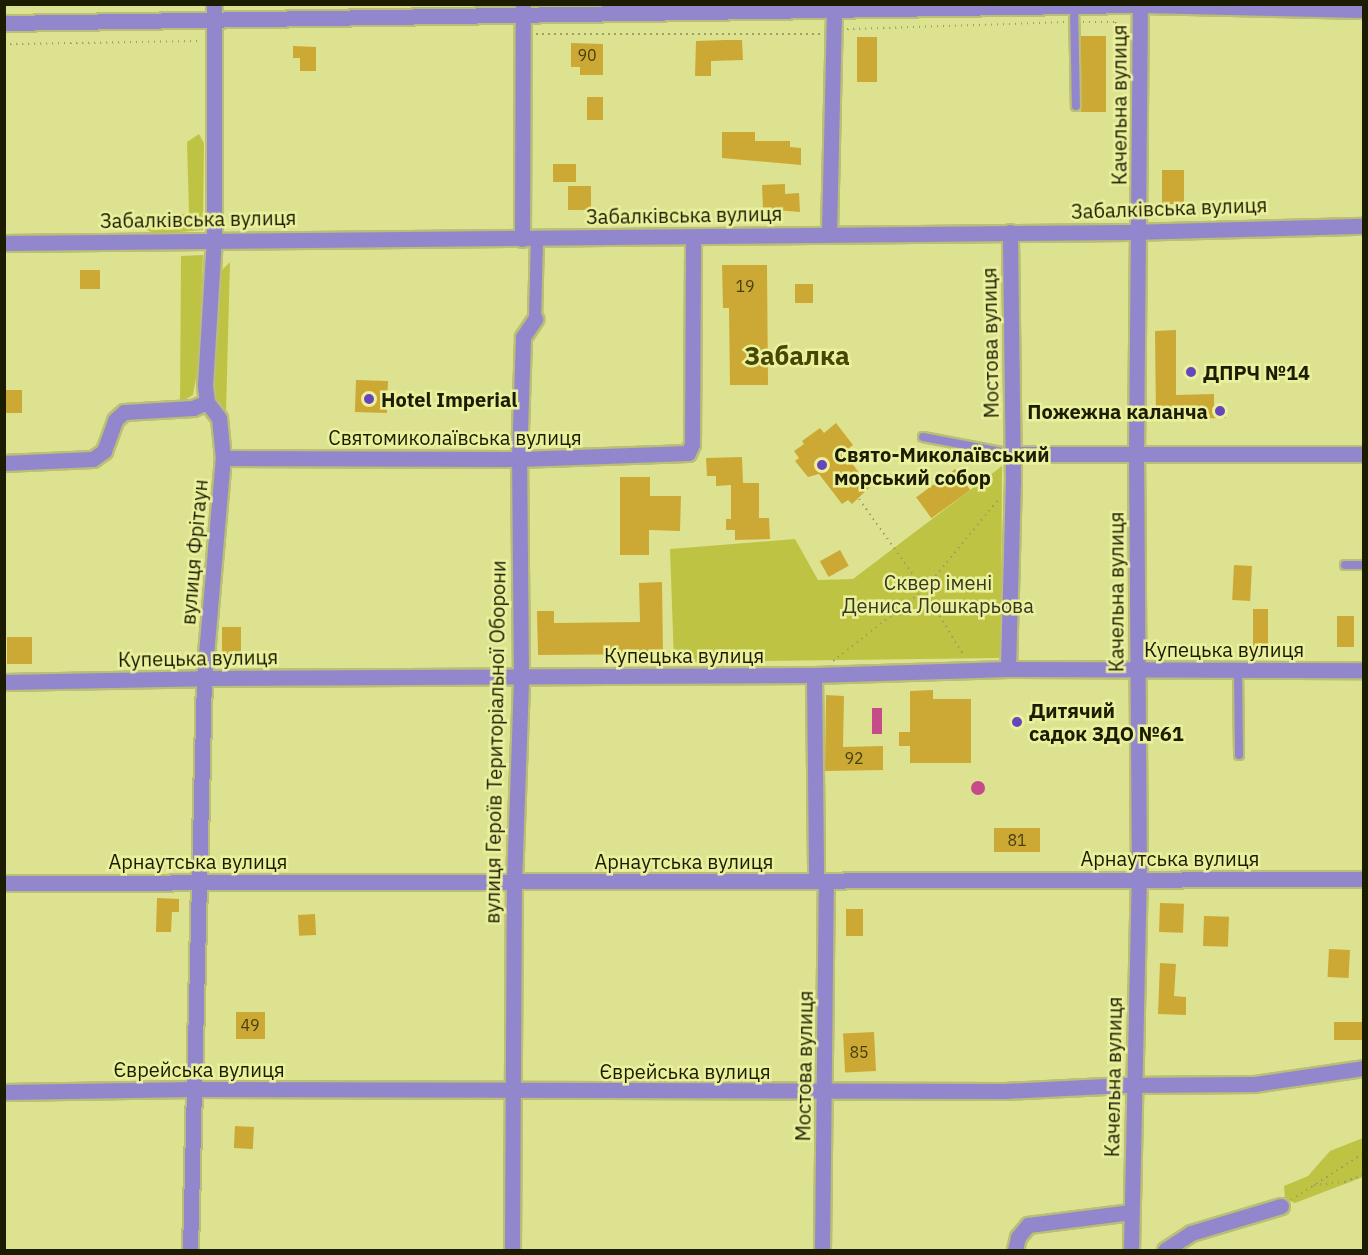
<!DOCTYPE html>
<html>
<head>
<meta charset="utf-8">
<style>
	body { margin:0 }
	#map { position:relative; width:1368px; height:1255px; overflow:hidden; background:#dde290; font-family:"IBM Plex Sans",sans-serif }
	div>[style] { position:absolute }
	.green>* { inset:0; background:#bfc344 }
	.water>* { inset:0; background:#c54b8a; transform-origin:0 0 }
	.round { border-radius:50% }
	.building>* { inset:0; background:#cca935; transform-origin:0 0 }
	.path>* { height:2px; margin-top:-1px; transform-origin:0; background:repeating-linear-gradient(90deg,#9c9f60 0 1.5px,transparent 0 6px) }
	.roads { filter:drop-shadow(2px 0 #babe76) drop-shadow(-2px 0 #babe76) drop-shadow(0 2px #babe76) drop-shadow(0 -2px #babe76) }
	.service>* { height:8px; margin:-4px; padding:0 4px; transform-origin:4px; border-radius:4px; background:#9286cc }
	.pedestrian>* { height:12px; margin:-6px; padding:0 6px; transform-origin:6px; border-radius:6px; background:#9286cc }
	.minor>* { height:15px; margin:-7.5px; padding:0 7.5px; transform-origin:7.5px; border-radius:7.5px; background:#9286cc }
	.tertiary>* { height:15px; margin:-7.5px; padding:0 7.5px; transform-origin:7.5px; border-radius:7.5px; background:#9286cc }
	.dots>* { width:16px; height:16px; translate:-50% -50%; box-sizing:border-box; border:3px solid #ebf09d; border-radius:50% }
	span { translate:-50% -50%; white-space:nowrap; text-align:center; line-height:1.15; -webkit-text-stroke:5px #ebf09d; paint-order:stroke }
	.number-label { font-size:16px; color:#473f0d }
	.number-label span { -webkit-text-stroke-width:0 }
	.street-label { font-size:20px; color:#1b1c00 }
	.poi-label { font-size:20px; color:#1b1c00; font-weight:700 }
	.left { translate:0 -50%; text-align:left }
	.right { translate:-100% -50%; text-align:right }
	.park-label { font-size:20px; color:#373820 }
	.district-label { font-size:26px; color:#464702; font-weight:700 }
	.frame { position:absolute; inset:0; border:6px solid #1b1c00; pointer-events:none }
</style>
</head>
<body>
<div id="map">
	<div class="green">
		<div style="clip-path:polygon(199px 134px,204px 143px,203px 230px,155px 234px,145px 229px,143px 215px,189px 214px,187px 142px)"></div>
		<div style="clip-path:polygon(203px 255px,199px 362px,193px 395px,180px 403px,181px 256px)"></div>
		<div style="clip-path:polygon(230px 262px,226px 413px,212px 393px,222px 270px)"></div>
		<div style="clip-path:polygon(1002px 466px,1001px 658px,674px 662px,670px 549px,795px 539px,818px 580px,853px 579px)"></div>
		<div style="clip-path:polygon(1363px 1138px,1363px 1177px,1295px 1203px,1285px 1198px,1284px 1186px,1308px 1176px,1330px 1151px)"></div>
	</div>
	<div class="water">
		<div style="left:872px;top:708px;width:10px;height:26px"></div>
		<div class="round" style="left:971px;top:781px;width:14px;height:14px"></div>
	</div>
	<div class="building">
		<div style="left:1081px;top:36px;width:25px;height:76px"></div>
		<div style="left:857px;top:37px;width:20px;height:45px"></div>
		<div style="clip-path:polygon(725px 40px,742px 40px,743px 60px,711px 61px,711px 76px,695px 76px,696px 41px)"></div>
		<div style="clip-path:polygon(571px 43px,603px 44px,603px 75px,580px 75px,580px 67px,571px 67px)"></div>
		<div style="clip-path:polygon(293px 46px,316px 47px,316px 71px,300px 71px,300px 58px,293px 58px)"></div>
		<div style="left:587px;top:97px;width:16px;height:23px"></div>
		<div style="clip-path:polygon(722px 132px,755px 132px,755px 141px,790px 141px,790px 147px,801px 148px,801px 165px,722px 158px)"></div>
		<div style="left:553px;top:164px;width:23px;height:18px"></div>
		<div style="left:1184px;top:170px;width:34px;height:22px;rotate:90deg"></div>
		<div style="clip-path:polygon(785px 184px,785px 194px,799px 193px,800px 212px,763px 209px,762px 185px)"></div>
		<div style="left:568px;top:186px;width:23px;height:24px"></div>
		<div style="clip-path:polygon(722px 265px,767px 265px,768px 385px,730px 385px,729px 308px,723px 308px)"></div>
		<div style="left:80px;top:270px;width:20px;height:19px"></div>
		<div style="left:795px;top:284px;width:18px;height:19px"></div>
		<div style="clip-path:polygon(1176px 330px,1176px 395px,1214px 394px,1214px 405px,1226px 405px,1226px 418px,1156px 419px,1155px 331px)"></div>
		<div style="left:356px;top:380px;width:32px;height:32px;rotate:2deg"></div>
		<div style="left:4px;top:390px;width:18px;height:23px"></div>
		<div style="left:1088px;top:406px;width:22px;height:15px"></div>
		<div style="clip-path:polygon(836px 423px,853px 445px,849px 448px,853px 453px,847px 457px,870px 487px,852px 504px,848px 500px,842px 504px,819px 474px,808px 477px,795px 461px,799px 458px,794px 451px,804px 444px,802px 441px,820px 428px,824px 433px)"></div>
		<div style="clip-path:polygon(742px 457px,743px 483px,759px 483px,759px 518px,769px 518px,770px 539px,735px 540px,735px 530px,726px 530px,726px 519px,731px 519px,731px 485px,716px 486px,716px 476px,707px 476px,706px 458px)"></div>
		<div style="left:955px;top:469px;width:26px;height:48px;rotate:54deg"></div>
		<div style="clip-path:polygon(620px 477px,650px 477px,650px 496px,681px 496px,680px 531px,649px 530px,649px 555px,620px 555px)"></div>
		<div style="left:840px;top:550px;width:18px;height:23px;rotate:61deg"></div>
		<div style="left:1234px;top:565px;width:18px;height:35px;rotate:3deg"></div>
		<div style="clip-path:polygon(662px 582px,663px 654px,538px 655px,537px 611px,554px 611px,554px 623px,640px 622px,639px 583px)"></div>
		<div style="left:1253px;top:609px;width:15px;height:38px"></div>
		<div style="left:1337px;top:616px;width:17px;height:31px"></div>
		<div style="left:222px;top:627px;width:19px;height:32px"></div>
		<div style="left:7px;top:637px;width:25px;height:27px"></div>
		<div style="clip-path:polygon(933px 690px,933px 699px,971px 699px,971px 763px,910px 763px,910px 746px,899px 746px,899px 732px,910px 732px,910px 691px)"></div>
		<div style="clip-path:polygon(826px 695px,844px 696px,843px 747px,883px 746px,883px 770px,825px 771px)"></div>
		<div style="left:994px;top:828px;width:46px;height:24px"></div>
		<div style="clip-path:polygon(157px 898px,179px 899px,179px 912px,172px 912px,171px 932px,156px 932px)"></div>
		<div style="left:1160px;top:903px;width:24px;height:29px;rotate:2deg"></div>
		<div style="left:846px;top:909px;width:17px;height:27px"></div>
		<div style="left:315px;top:914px;width:21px;height:17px;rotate:87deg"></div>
		<div style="left:1204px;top:916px;width:25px;height:30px;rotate:2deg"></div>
		<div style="left:1329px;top:949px;width:21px;height:28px;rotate:3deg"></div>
		<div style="clip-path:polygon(1160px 963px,1176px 964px,1174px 996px,1186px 997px,1186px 1015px,1158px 1014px)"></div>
		<div style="left:236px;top:1012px;width:29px;height:27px"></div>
		<div style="left:1334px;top:1022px;width:28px;height:18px"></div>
		<div style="left:874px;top:1032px;width:39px;height:31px;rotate:87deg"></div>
		<div style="left:235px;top:1126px;width:19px;height:22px;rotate:3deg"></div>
	</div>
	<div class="path">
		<div style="left:1083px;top:22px;width:32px"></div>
		<div style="left:1115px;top:22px;width:16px;rotate:52deg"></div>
		<div style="left:847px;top:29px;width:219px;rotate:-1.8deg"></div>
		<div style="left:536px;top:34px;width:285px"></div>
		<div style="left:4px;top:44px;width:195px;rotate:-0.9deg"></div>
		<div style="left:859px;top:499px;width:112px;rotate:54.5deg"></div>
		<div style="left:924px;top:590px;width:77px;rotate:58.8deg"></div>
		<div style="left:833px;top:661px;width:115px;rotate:-38deg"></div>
		<div style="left:924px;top:590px;width:117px;rotate:-50.6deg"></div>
		<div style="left:1314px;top:1185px;width:31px;rotate:-6deg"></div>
		<div style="left:1345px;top:1182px;width:21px;rotate:-23deg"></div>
		<div style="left:1291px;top:1200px;width:87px;rotate:-32.8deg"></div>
	</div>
	<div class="roads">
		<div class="service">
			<div style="left:1074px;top:6px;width:100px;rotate:88.9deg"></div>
			<div style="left:923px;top:437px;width:92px;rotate:10.7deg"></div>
			<div style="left:1345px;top:565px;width:19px"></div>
			<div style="left:1238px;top:670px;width:85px;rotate:89.3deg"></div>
		</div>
		<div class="pedestrian">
			<div style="left:535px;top:319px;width:80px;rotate:-88.6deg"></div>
		</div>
		<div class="minor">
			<div style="left:1140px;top:5px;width:224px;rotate:1.3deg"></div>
			<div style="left:829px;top:233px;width:229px;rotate:-88.7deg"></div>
			<div style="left:522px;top:239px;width:235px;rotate:-89.8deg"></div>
			<div style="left:4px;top:243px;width:1125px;rotate:-0.56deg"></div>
			<div style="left:1129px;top:232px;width:235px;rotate:-1.5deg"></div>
			<div style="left:1013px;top:454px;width:351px"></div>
			<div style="left:223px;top:458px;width:296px;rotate:0.2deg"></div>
			<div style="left:519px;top:459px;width:169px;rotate:-2deg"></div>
			<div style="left:688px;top:453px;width:10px;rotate:-66deg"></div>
			<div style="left:692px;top:444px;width:207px;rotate:-89.7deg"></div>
			<div style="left:4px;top:463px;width:89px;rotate:-2.6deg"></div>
			<div style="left:93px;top:459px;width:14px;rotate:-36deg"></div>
			<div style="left:104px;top:451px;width:33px;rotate:-70deg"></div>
			<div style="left:115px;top:420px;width:12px;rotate:-42deg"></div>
			<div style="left:124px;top:412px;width:69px;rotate:-3.3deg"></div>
			<div style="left:193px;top:408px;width:15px;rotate:-23deg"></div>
			<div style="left:1008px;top:669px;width:187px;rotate:-88.5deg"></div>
			<div style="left:1013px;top:482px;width:250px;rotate:-90.7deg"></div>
			<div style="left:814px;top:675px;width:206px;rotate:89.4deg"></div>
			<div style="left:4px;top:682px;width:200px;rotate:-1.1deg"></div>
			<div style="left:204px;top:678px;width:610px;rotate:-0.28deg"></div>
			<div style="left:814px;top:675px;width:194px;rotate:-1.8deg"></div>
			<div style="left:1008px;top:669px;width:356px;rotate:0.2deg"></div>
			<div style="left:4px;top:883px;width:1360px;rotate:-0.17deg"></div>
			<div style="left:4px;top:1092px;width:190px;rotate:-0.9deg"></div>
			<div style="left:194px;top:1089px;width:810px;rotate:0.14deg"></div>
			<div style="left:1004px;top:1091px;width:121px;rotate:-2.8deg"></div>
			<div style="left:1125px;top:1085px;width:129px;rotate:-0.4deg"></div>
			<div style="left:1254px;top:1084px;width:111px;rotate:-8.3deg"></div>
			<div style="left:190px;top:1250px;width:572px;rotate:-88.6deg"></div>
			<div style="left:204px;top:678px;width:221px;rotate:-85.1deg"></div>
			<div style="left:223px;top:458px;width:40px;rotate:-95.7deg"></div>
			<div style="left:219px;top:418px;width:20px;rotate:-127deg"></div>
			<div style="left:207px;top:402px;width:17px;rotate:-97deg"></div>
			<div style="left:205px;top:385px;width:146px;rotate:-86.5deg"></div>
			<div style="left:214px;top:239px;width:235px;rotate:-90deg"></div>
			<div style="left:512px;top:1250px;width:368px;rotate:-89.7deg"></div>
			<div style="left:514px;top:882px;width:205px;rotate:-88deg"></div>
			<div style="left:521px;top:677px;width:218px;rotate:-90.5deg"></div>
			<div style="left:519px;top:459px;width:122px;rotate:-88.1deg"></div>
			<div style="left:523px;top:337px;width:22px;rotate:-56deg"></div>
			<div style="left:822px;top:1250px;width:369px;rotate:-89.4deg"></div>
			<div style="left:1015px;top:1250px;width:13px;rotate:-77deg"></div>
			<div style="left:1018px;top:1237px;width:16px;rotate:-50deg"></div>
			<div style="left:1028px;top:1225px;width:104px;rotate:-7.2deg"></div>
			<div style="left:1165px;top:1250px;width:31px;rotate:-33deg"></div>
			<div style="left:1191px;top:1233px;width:94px;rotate:-16.7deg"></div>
		</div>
		<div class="tertiary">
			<div style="left:4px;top:23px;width:1136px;rotate:-0.91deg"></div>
			<div style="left:1131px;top:1250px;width:371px;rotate:-88.8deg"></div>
			<div style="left:1139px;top:879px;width:424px;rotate:-90.4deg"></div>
			<div style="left:1136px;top:455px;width:451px;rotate:-89.5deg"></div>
		</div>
	</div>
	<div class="dots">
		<div style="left:1191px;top:372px;background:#6645bd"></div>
		<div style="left:369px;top:399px;background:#6645bd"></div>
		<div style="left:1220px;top:411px;background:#6645bd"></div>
		<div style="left:822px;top:465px;background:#6645bd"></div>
		<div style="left:1017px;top:722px;background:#6645bd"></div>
	</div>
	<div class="number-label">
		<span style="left:587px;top:55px">90</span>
		<span style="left:745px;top:286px">19</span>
		<span style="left:854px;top:758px">92</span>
		<span style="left:1017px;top:840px">81</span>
		<span style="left:250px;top:1025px">49</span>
		<span style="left:859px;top:1052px">85</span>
	</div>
	<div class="street-label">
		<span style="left:1119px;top:105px;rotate:-90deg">Качельна вулиця</span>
		<span style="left:1169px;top:208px;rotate:-2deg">Забалківська вулиця</span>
		<span style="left:684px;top:215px;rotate:-1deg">Забалківська вулиця</span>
		<span style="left:198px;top:219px;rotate:-1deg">Забалківська вулиця</span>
		<span style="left:990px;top:343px;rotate:-91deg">Мостова вулиця</span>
		<span style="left:455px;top:437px">Святомиколаївська вулиця</span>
		<span style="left:194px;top:552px;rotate:-85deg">вулиця Фрітаун</span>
		<span style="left:1116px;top:592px;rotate:-90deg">Качельна вулиця</span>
		<span style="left:1224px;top:649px">Купецька вулиця</span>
		<span style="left:684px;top:655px">Купецька вулиця</span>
		<span style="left:198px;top:658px;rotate:-1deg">Купецька вулиця</span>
		<span style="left:495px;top:742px;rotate:-89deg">вулиця Героїв Територіальної Оборони</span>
		<span style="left:1170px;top:858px">Арнаутська вулиця</span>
		<span style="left:198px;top:861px">Арнаутська вулиця</span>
		<span style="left:684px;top:861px">Арнаутська вулиця</span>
		<span style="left:804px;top:1066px;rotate:-89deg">Мостова вулиця</span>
		<span style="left:199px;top:1069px">Єврейська вулиця</span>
		<span style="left:685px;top:1071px">Єврейська вулиця</span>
		<span style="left:1113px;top:1077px;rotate:-89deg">Качельна вулиця</span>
	</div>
	<div class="poi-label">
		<span class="left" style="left:1203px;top:372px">ДПРЧ №14</span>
		<span class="left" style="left:381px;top:399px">Hotel Imperial</span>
		<span class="right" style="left:1208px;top:411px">Пожежна каланча</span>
		<span class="left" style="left:834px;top:466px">Свято-Миколаївський<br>морський собор</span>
		<span class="left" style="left:1029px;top:722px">Дитячий<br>садок ЗДО №61</span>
	</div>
	<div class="park-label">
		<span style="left:938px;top:594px">Сквер імені<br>Дениса Лошкарьова</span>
	</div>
	<div class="district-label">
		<span style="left:797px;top:356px">Забалка</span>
	</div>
	<div class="frame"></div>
</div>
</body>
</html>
